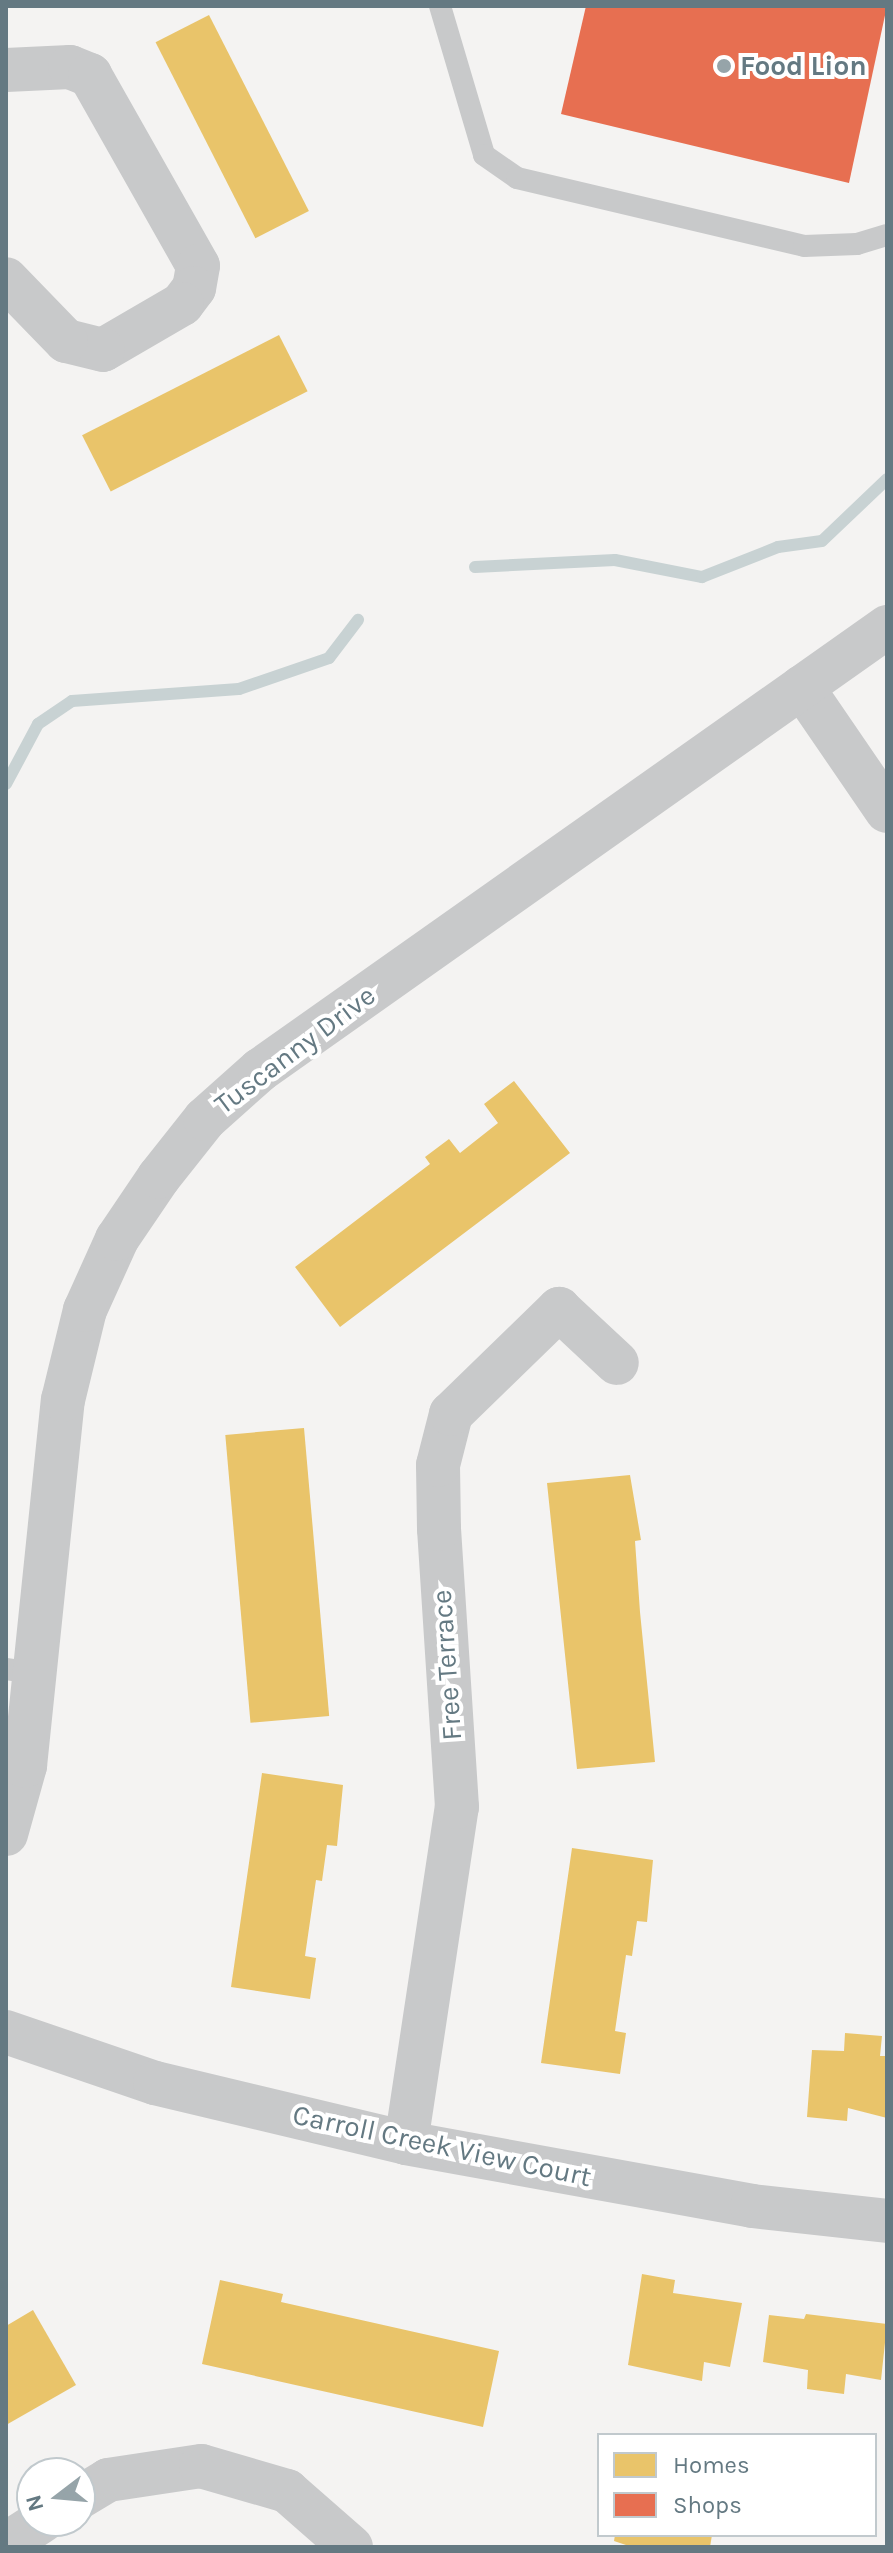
<!DOCTYPE html>
<html>
<head>
<meta charset="utf-8">
<style>
	body { margin:0 }
	#map { position:relative; width:893px; height:2553px; overflow:hidden; background:#f4f3f2; font-family:Karla,sans-serif }
	div>[style] { position:absolute }
	.homes>* { inset:0; background:#e9c46a; transform-origin:0 0 }
	.shops>* { inset:0; background:#e76f51 }
	.stream>* { height:12px; margin:-6px; padding:0 6px; transform-origin:6px; border-radius:6px; background:#c8d2d3 }
	.service>* { height:22px; margin:-11px; padding:0 11px; transform-origin:11px; border-radius:11px; background:#c8c9ca }
	.minor>* { height:44px; margin:-22px; padding:0 22px; transform-origin:22px; border-radius:22px; background:#c8c9ca }
	.tertiary>* { height:44px; margin:-22px; padding:0 22px; transform-origin:22px; border-radius:22px; background:#c8c9ca }
	.dots>* { width:22px; height:22px; translate:-50% -50%; box-sizing:border-box; border:4px solid #fff; border-radius:50% }
	span { translate:-50% -50%; white-space:nowrap; text-align:center; line-height:1.15; -webkit-text-stroke:8px #fff; paint-order:stroke }
	.poi-label { font-size:28px; color:#647982; font-weight:700 }
	.left { translate:0 -50%; text-align:left }
	.street-label { font-size:28px; color:#647982 }
	.frame { position:absolute; inset:0; border:8px solid #647982; pointer-events:none }
	.legend { position:absolute; left:597px; top:2433px; width:280px; height:104px; box-sizing:border-box; background:#fff; border:2px solid #c1c9cd; margin:0; padding:10px 14px; list-style:none; font-size:24px; color:#647982 }
	.legend li { display:flex; align-items:center; gap:16px; height:40px }
	.legend b { width:40px; border:2px solid #c1c9cd }
	.north { position:absolute; left:16px; top:2457px; width:80px; height:80px; box-sizing:border-box; background:#fff; border:2px solid #c1c9cd; border-radius:50%; rotate:254deg; font-size:22px; font-weight:700; line-height:32px; text-align:center; color:#647982 }
	.north::after { content:''; display:block; margin:auto; width:28px; height:36px; background:#96a4a9; clip-path:polygon(50% 0,100% 100%,50% 72%,0 100%) }
</style>
</head>
<body>
<div id="map">
	<div class="homes">
		<div style="left:209px;top:15px;width:220px;height:60px;rotate:63deg"></div>
		<div style="left:279px;top:335px;width:63px;height:221px;rotate:63deg"></div>
		<div style="clip-path:polygon(514px 1081px,570px 1153px,340px 1327px,295px 1267px,430px 1164px,425px 1157px,449px 1139px,460px 1153px,498px 1123px,484px 1104px)"></div>
		<div style="left:304px;top:1428px;width:289px;height:79px;rotate:85deg"></div>
		<div style="clip-path:polygon(630px 1475px,641px 1540px,635px 1541px,640px 1612px,655px 1762px,577px 1769px,547px 1483px)"></div>
		<div style="clip-path:polygon(262px 1773px,343px 1785px,337px 1846px,327px 1845px,322px 1881px,316px 1880px,305px 1956px,316px 1958px,310px 1999px,231px 1987px)"></div>
		<div style="clip-path:polygon(572px 1848px,653px 1860px,647px 1922px,637px 1921px,632px 1956px,626px 1955px,615px 2031px,626px 2033px,620px 2074px,541px 2063px)"></div>
		<div style="clip-path:polygon(845px 2033px,882px 2036px,880px 2056px,887px 2056px,887px 2118px,848px 2108px,847px 2121px,807px 2117px,812px 2050px,844px 2051px)"></div>
		<div style="clip-path:polygon(642px 2274px,675px 2280px,673px 2293px,742px 2303px,730px 2367px,704px 2362px,702px 2381px,628px 2365px)"></div>
		<div style="clip-path:polygon(220px 2280px,283px 2294px,281px 2302px,499px 2351px,483px 2427px,202px 2364px)"></div>
		<div style="clip-path:polygon(33px 2310px,76px 2385px,6px 2425px,6px 2326px)"></div>
		<div style="clip-path:polygon(806px 2314px,887px 2324px,881px 2380px,846px 2374px,844px 2394px,807px 2389px,808px 2370px,763px 2362px,769px 2315px,804px 2319px)"></div>
		<div style="clip-path:polygon(615px 2535px,712px 2535px,710px 2547px,632px 2547px,614px 2541px)"></div>
	</div>
	<div class="shops">
		<div style="clip-path:polygon(586px 6px,887px 6px,849px 183px,561px 114px)"></div>
	</div>
	<div class="stream">
		<div style="left:475px;top:567px;width:140px;rotate:-2.9deg"></div>
		<div style="left:615px;top:560px;width:89px;rotate:11.1deg"></div>
		<div style="left:702px;top:577px;width:82px;rotate:-21.5deg"></div>
		<div style="left:778px;top:547px;width:44px;rotate:-7.8deg"></div>
		<div style="left:822px;top:541px;width:90px;rotate:-43.6deg"></div>
		<div style="left:6px;top:784px;width:68px;rotate:-61.9deg"></div>
		<div style="left:38px;top:724px;width:41px;rotate:-34.1deg"></div>
		<div style="left:72px;top:701px;width:167px;rotate:-4.1deg"></div>
		<div style="left:239px;top:689px;width:95px;rotate:-19deg"></div>
		<div style="left:329px;top:658px;width:48px;rotate:-52.7deg"></div>
	</div>
	<div class="service">
		<div style="left:440px;top:6px;width:155px;rotate:73.5deg"></div>
		<div style="left:484px;top:155px;width:40px;rotate:34.9deg"></div>
		<div style="left:517px;top:178px;width:295px;rotate:13.3deg"></div>
		<div style="left:804px;top:246px;width:53px;rotate:-2.2deg"></div>
		<div style="left:857px;top:244px;width:31px;rotate:-17deg"></div>
		<div style="left:6px;top:1669px;width:29px;rotate:8deg"></div>
	</div>
	<div class="minor">
		<div style="left:6px;top:70px;width:64px;rotate:-2.7deg"></div>
		<div style="left:70px;top:67px;width:22px;rotate:22deg"></div>
		<div style="left:90px;top:75px;width:219px;rotate:60.5deg"></div>
		<div style="left:198px;top:266px;width:22px;rotate:100deg"></div>
		<div style="left:194px;top:288px;width:20px;rotate:127deg"></div>
		<div style="left:182px;top:304px;width:91px;rotate:149.8deg"></div>
		<div style="left:103px;top:350px;width:38px;rotate:-166deg"></div>
		<div style="left:66px;top:341px;width:86px;rotate:-134.1deg"></div>
		<div style="left:802px;top:687px;width:150px;rotate:55.6deg"></div>
		<div style="left:6px;top:2032px;width:157px;rotate:18.9deg"></div>
		<div style="left:155px;top:2083px;width:258px;rotate:13.4deg"></div>
		<div style="left:406px;top:2143px;width:352px;rotate:10.3deg"></div>
		<div style="left:752px;top:2206px;width:136px;rotate:6.3deg"></div>
		<div style="left:406px;top:2143px;width:340px;rotate:-81.4deg"></div>
		<div style="left:457px;top:1807px;width:279px;rotate:-93.7deg"></div>
		<div style="left:439px;top:1529px;width:64px;rotate:-90.9deg"></div>
		<div style="left:438px;top:1465px;width:53px;rotate:-75.7deg"></div>
		<div style="left:451px;top:1414px;width:151px;rotate:-44.2deg"></div>
		<div style="left:559px;top:1309px;width:79px;rotate:43deg"></div>
		<div style="left:80px;top:2497px;width:33px;rotate:-31deg"></div>
		<div style="left:108px;top:2480px;width:94px;rotate:-8.6deg"></div>
		<div style="left:201px;top:2466px;width:90px;rotate:16.2deg"></div>
		<div style="left:287px;top:2491px;width:85px;rotate:41.2deg"></div>
		<div style="left:6px;top:2544px;width:43px;rotate:-32.6deg"></div>
	</div>
	<div class="tertiary">
		<div style="left:6px;top:1834px;width:71px;rotate:-74.4deg"></div>
		<div style="left:25px;top:1766px;width:368px;rotate:-84.1deg"></div>
		<div style="left:63px;top:1400px;width:93px;rotate:-76.3deg"></div>
		<div style="left:85px;top:1310px;width:78px;rotate:-65.7deg"></div>
		<div style="left:117px;top:1239px;width:75px;rotate:-55.9deg"></div>
		<div style="left:159px;top:1177px;width:74px;rotate:-51.6deg"></div>
		<div style="left:205px;top:1119px;width:74px;rotate:-41.7deg"></div>
		<div style="left:260px;top:1070px;width:768px;rotate:-35.24deg"></div>
	</div>
	<div class="dots">
		<div style="left:724px;top:66px;background:#96a4a9"></div>
	</div>
	<div class="poi-label">
		<span class="left" style="left:740px;top:66px">Food Lion</span>
	</div>
	<div class="street-label">
		<span style="left:295px;top:1050px;rotate:-37deg">Tuscanny Drive</span>
		<span style="left:447px;top:1665px;rotate:-94deg">Free Terrace</span>
		<span style="left:442px;top:2146px;rotate:12deg">Carroll Creek View Court</span>
	</div>
	<div class="frame"></div>
	<ul class="legend">
	<li><b style="height:22px;background:#e9c46a"></b>Homes</li>
	<li><b style="height:22px;background:#e76f51"></b>Shops</li>
	</ul>
	<div class="north">N</div>
</div>
</body>
</html>
